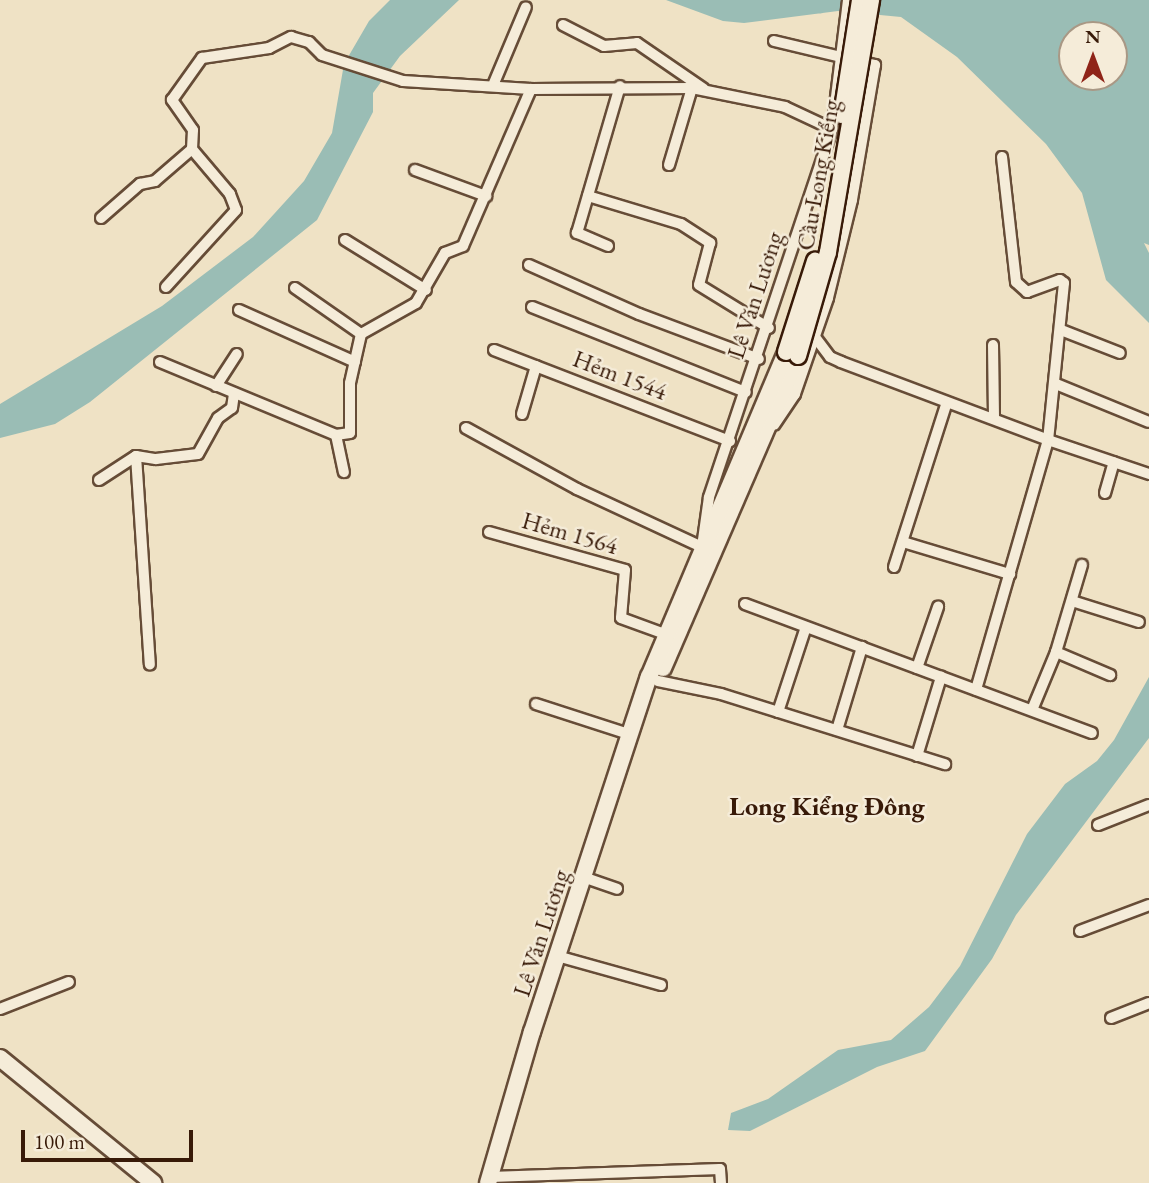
<!DOCTYPE html>
<html>
<head>
<meta charset="utf-8">
<style>
	body { margin:0 }
	#map { position:relative; width:1149px; height:1183px; overflow:hidden; background:#efe2c5; font-family:"EB Garamond",serif }
	div>[style] { position:absolute }
	.water>* { inset:0; background:#9abdb5 }
	.roads { filter:drop-shadow(2px 0 #664c37) drop-shadow(-2px 0 #664c37) drop-shadow(0 2px #664c37) drop-shadow(0 -2px #664c37) }
	.minor>* { height:10px; margin:-5px; padding:0 5px; transform-origin:5px; border-radius:5px; background:#f5ecd9 }
	.secondary>* { height:16px; margin:-8px; padding:0 8px; transform-origin:8px; border-radius:8px; background:#f5ecd9 }
	.bridges { filter:drop-shadow(2px 0 #381a08) drop-shadow(-2px 0 #381a08) drop-shadow(0 2px #381a08) drop-shadow(0 -2px #381a08) }
	.secondary-bridge>* { height:16px; margin:-8px; padding:0 8px; transform-origin:8px; border-radius:8px; background:#f5ecd9 }
	span { translate:-50% -50%; white-space:nowrap; text-align:center; line-height:1.15; -webkit-text-stroke:5px #f5ecd9; paint-order:stroke }
	.street-label { font-size:24px; color:#381a08 }
	.neighbourhood-label { font-size:26px; color:#381a08; font-weight:700 }
	.north { position:absolute; left:1058px; top:21px; width:70px; height:70px; box-sizing:border-box; background:#f5ecd9; border:2px solid #a99885; border-radius:50%; rotate:0deg; font-size:19px; font-weight:700; line-height:28px; text-align:center; color:#381a08 }
	.north::after { content:''; display:block; margin:auto; width:24px; height:32px; background:#8f2418; clip-path:polygon(50% 0,100% 100%,50% 72%,0 100%) }
	.scale { position:absolute; left:21px; top:1130px; width:172px; height:32px; box-sizing:border-box; border:4px solid #381a08; border-top:0; padding-left:9px; font-size:21px; line-height:24px; white-space:nowrap; color:#381a08; -webkit-text-stroke:5px #f5ecd9; paint-order:stroke }
</style>
</head>
<body>
<div id="map">
	<div class="water">
		<div style="clip-path:polygon(390px 0,459px 0,400px 56px,373px 93px,373px 112px,317px 220px,90px 402px,55px 424px,0 438px,0 404px,162px 306px,253px 237px,304px 181px,332px 133px,344px 64px,369px 21px)"></div>
		<div style="clip-path:polygon(evenodd,666px 0,1149px 0,1149px 245px,1144px 243px,1149px 253px,1149px 323px,1106px 280px,1082px 193px,1046px 144px,957px 57px,901px 17px,838px 11px,744px 23px,723px 21px,666px 0,1072px 35px,1114px 35px,1114px 77px,1072px 77px,1072px 35px)"></div>
		<div style="clip-path:polygon(1149px 677px,1149px 738px,1016px 915px,992px 959px,925px 1051px,877px 1067px,750px 1131px,728px 1130px,731px 1113px,768px 1099px,838px 1050px,891px 1040px,929px 1007px,960px 966px,1027px 834px,1065px 784px,1097px 761px,1114px 740px)"></div>
	</div>
	<div class="roads">
		<div class="minor">
			<div style="left:563px;top:25px;width:46px;rotate:27.1deg"></div>
			<div style="left:604px;top:46px;width:33px;rotate:-5deg"></div>
			<div style="left:637px;top:43px;width:81px;rotate:34.5deg"></div>
			<div style="left:774px;top:41px;width:104px;rotate:13.4deg"></div>
			<div style="left:875px;top:65px;width:137px;rotate:99.7deg"></div>
			<div style="left:852px;top:200px;width:101px;rotate:103.8deg"></div>
			<div style="left:828px;top:298px;width:102px;rotate:109deg"></div>
			<div style="left:795px;top:394px;width:37px;rotate:124deg"></div>
			<div style="left:494px;top:83px;width:82px;rotate:-67.2deg"></div>
			<div style="left:1002px;top:157px;width:126px;rotate:83.6deg"></div>
			<div style="left:1016px;top:282px;width:15px;rotate:42deg"></div>
			<div style="left:1027px;top:292px;width:35px;rotate:-20deg"></div>
			<div style="left:1060px;top:280px;width:5px;rotate:37deg"></div>
			<div style="left:1064px;top:283px;width:158px;rotate:95.8deg"></div>
			<div style="left:1048px;top:440px;width:107px;rotate:18.6deg"></div>
			<div style="left:669px;top:165px;width:80px;rotate:-73.4deg"></div>
			<div style="left:415px;top:170px;width:76px;rotate:20.1deg"></div>
			<div style="left:588px;top:196px;width:97px;rotate:16.8deg"></div>
			<div style="left:681px;top:224px;width:35px;rotate:33deg"></div>
			<div style="left:710px;top:243px;width:43px;rotate:104.7deg"></div>
			<div style="left:699px;top:285px;width:82px;rotate:31.6deg"></div>
			<div style="left:101px;top:218px;width:52px;rotate:-41.1deg"></div>
			<div style="left:140px;top:184px;width:15px;rotate:-11deg"></div>
			<div style="left:155px;top:181px;width:49px;rotate:-40.9deg"></div>
			<div style="left:192px;top:149px;width:19px;rotate:-87deg"></div>
			<div style="left:193px;top:130px;width:37px;rotate:-125deg"></div>
			<div style="left:172px;top:100px;width:52px;rotate:-54.5deg"></div>
			<div style="left:202px;top:58px;width:68px;rotate:-8.5deg"></div>
			<div style="left:269px;top:48px;width:25px;rotate:-27deg"></div>
			<div style="left:291px;top:37px;width:19px;rotate:16deg"></div>
			<div style="left:309px;top:42px;width:18px;rotate:45deg"></div>
			<div style="left:322px;top:55px;width:85px;rotate:17.8deg"></div>
			<div style="left:403px;top:81px;width:128px;rotate:3.6deg"></div>
			<div style="left:531px;top:89px;width:161px;rotate:-0.4deg"></div>
			<div style="left:692px;top:88px;width:95px;rotate:11.5deg"></div>
			<div style="left:785px;top:107px;width:52px;rotate:25.1deg"></div>
			<div style="left:345px;top:240px;width:95px;rotate:31.7deg"></div>
			<div style="left:608px;top:246px;width:34px;rotate:-157deg"></div>
			<div style="left:577px;top:233px;width:153px;rotate:-73.7deg"></div>
			<div style="left:529px;top:265px;width:120px;rotate:24deg"></div>
			<div style="left:639px;top:314px;width:128px;rotate:20.6deg"></div>
			<div style="left:166px;top:287px;width:104px;rotate:-47.7deg"></div>
			<div style="left:236px;top:210px;width:17px;rotate:-111deg"></div>
			<div style="left:230px;top:194px;width:59px;rotate:-130.2deg"></div>
			<div style="left:295px;top:288px;width:80px;rotate:34.9deg"></div>
			<div style="left:532px;top:307px;width:230px;rotate:21.7deg"></div>
			<div style="left:239px;top:310px;width:127px;rotate:24.1deg"></div>
			<div style="left:1061px;top:330px;width:63px;rotate:21.3deg"></div>
			<div style="left:815px;top:337px;width:25px;rotate:53deg"></div>
			<div style="left:830px;top:357px;width:12px;rotate:24deg"></div>
			<div style="left:841px;top:362px;width:221px;rotate:20.6deg"></div>
			<div style="left:1048px;top:440px;width:260px;rotate:106.1deg"></div>
			<div style="left:993px;top:345px;width:74px;rotate:89.2deg"></div>
			<div style="left:494px;top:350px;width:253px;rotate:21.1deg"></div>
			<div style="left:160px;top:362px;width:191px;rotate:22.5deg"></div>
			<div style="left:336px;top:435px;width:14px;rotate:-8deg"></div>
			<div style="left:350px;top:433px;width:50px;rotate:-90deg"></div>
			<div style="left:350px;top:383px;width:50px;rotate:-77.3deg"></div>
			<div style="left:361px;top:334px;width:63px;rotate:-29.4deg"></div>
			<div style="left:416px;top:303px;width:58px;rotate:-59.9deg"></div>
			<div style="left:445px;top:253px;width:19px;rotate:-21deg"></div>
			<div style="left:463px;top:246px;width:171px;rotate:-66.6deg"></div>
			<div style="left:1056px;top:384px;width:100px;rotate:22.2deg"></div>
			<div style="left:216px;top:386px;width:38px;rotate:-57deg"></div>
			<div style="left:522px;top:414px;width:50px;rotate:-73.7deg"></div>
			<div style="left:466px;top:428px;width:127px;rotate:28.8deg"></div>
			<div style="left:577px;top:489px;width:138px;rotate:24.9deg"></div>
			<div style="left:702px;top:547px;width:50px;rotate:-82deg"></div>
			<div style="left:709px;top:497px;width:388px;rotate:-71.5deg"></div>
			<div style="left:832px;top:129px;width:130px;rotate:-82.9deg"></div>
			<div style="left:336px;top:435px;width:38px;rotate:78deg"></div>
			<div style="left:136px;top:456px;width:209px;rotate:86.2deg"></div>
			<div style="left:99px;top:480px;width:44px;rotate:-33deg"></div>
			<div style="left:136px;top:456px;width:20px;rotate:9deg"></div>
			<div style="left:156px;top:459px;width:42px;rotate:-6.8deg"></div>
			<div style="left:198px;top:454px;width:41px;rotate:-60.9deg"></div>
			<div style="left:218px;top:418px;width:17px;rotate:-36deg"></div>
			<div style="left:232px;top:408px;width:15px;rotate:-82deg"></div>
			<div style="left:1105px;top:493px;width:32px;rotate:-74deg"></div>
			<div style="left:489px;top:532px;width:141px;rotate:15.6deg"></div>
			<div style="left:625px;top:570px;width:48px;rotate:94.8deg"></div>
			<div style="left:621px;top:618px;width:47px;rotate:20deg"></div>
			<div style="left:903px;top:542px;width:112px;rotate:16.7deg"></div>
			<div style="left:894px;top:567px;width:173px;rotate:-72.2deg"></div>
			<div style="left:1072px;top:601px;width:70px;rotate:17.4deg"></div>
			<div style="left:745px;top:604px;width:370px;rotate:20.4deg"></div>
			<div style="left:1056px;top:652px;width:59px;rotate:23.1deg"></div>
			<div style="left:917px;top:668px;width:65px;rotate:-71deg"></div>
			<div style="left:658px;top:681px;width:64px;rotate:11.7deg"></div>
			<div style="left:721px;top:694px;width:235px;rotate:17.4deg"></div>
			<div style="left:536px;top:704px;width:98px;rotate:17.9deg"></div>
			<div style="left:1032px;top:710px;width:63px;rotate:-67.5deg"></div>
			<div style="left:1056px;top:652px;width:91px;rotate:-73.4deg"></div>
			<div style="left:778px;top:712px;width:89px;rotate:-71.8deg"></div>
			<div style="left:837px;top:730px;width:87px;rotate:-73.2deg"></div>
			<div style="left:917px;top:756px;width:83px;rotate:-73.1deg"></div>
			<div style="left:1098px;top:825px;width:55px;rotate:-21.4deg"></div>
			<div style="left:583px;top:877px;width:36px;rotate:19deg"></div>
			<div style="left:1080px;top:931px;width:74px;rotate:-20.6deg"></div>
			<div style="left:557px;top:956px;width:108px;rotate:15.6deg"></div>
			<div style="left:0;top:1009px;width:74px;rotate:-21.4deg"></div>
			<div style="left:1111px;top:1018px;width:41px;rotate:-21.5deg"></div>
			<div style="left:490px;top:1177px;width:230px;rotate:-2deg"></div>
			<div style="left:720px;top:1169px;width:14px;rotate:86deg"></div>
		</div>
		<div class="secondary">
			<div style="left:663px;top:668px;width:340px;rotate:-66.6deg"></div>
			<div style="left:0;top:1058px;width:198px;rotate:39.2deg"></div>
			<div style="left:488px;top:1183px;width:157px;rotate:-73.8deg"></div>
			<div style="left:532px;top:1032px;width:374px;rotate:-71.8deg"></div>
			<div style="left:649px;top:677px;width:353px;rotate:-67.1deg"></div>
		</div>
	</div>
	<div class="bridges">
		<div class="secondary-bridge">
			<div style="left:842px;top:115px;width:116px;rotate:-81.1deg"></div>
			<div style="left:786px;top:352px;width:96px;rotate:-72.3deg"></div>
			<div style="left:798px;top:356px;width:108px;rotate:-73.9deg"></div>
			<div style="left:828px;top:252px;width:256px;rotate:-80.3deg"></div>
		</div>
	</div>
	<div class="street-label">
		<span style="left:818px;top:175px;rotate:-80deg">Cầu Long Kiểng</span>
		<span style="left:755px;top:295px;rotate:-72deg">Lê Văn Lương</span>
		<span style="left:620px;top:375px;rotate:21deg">Hẻm 1544</span>
		<span style="left:570px;top:533px;rotate:16deg">Hẻm 1564</span>
		<span style="left:541px;top:933px;rotate:-72deg">Lê Văn Lương</span>
	</div>
	<div class="neighbourhood-label">
		<span style="left:827px;top:807px">Long Kiểng Đông</span>
	</div>
	<div class="north">N</div>
	<div class="scale">100 m</div>
</div>
</body>
</html>
